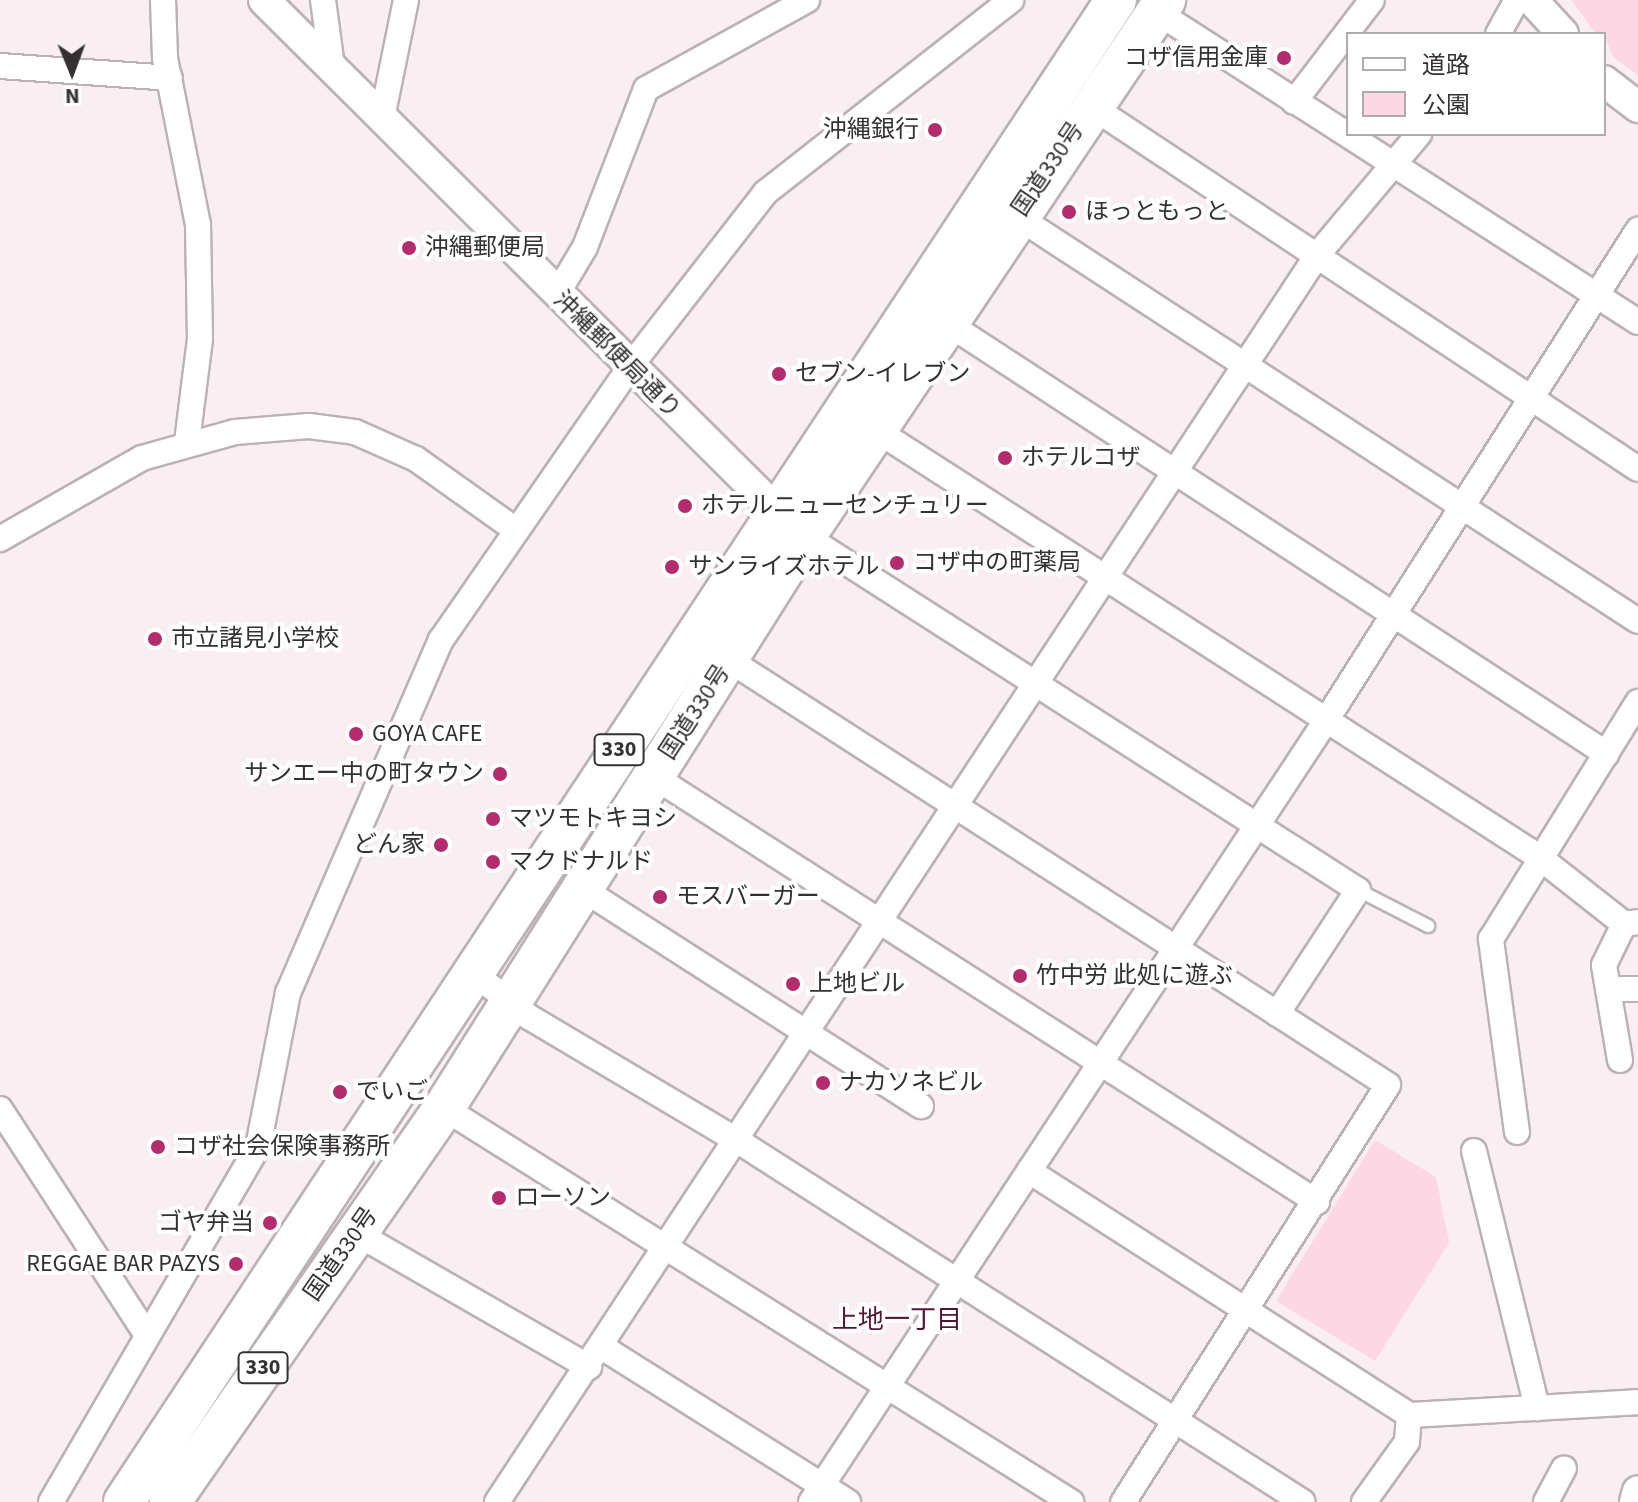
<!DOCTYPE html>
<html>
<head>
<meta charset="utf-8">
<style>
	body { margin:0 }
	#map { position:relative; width:1638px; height:1502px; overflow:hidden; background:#f9eef1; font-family:"Source Sans 3","Noto Sans JP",sans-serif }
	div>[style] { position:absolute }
	.green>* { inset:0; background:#fed7e4 }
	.roads { filter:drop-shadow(2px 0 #bcb2b5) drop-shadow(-2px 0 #bcb2b5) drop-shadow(0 2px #bcb2b5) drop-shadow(0 -2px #bcb2b5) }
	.service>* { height:12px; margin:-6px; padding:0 6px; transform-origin:6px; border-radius:6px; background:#fff }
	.minor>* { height:24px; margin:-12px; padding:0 12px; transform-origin:12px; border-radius:12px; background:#fff }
	.tertiary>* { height:30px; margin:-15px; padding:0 15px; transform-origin:15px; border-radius:15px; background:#fff }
	.trunk>* { height:40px; margin:-20px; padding:0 20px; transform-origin:20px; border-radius:20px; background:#fff }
	.dots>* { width:22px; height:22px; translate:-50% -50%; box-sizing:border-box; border:4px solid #fff; border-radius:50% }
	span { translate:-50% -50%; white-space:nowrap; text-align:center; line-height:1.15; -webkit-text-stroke:8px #fff; paint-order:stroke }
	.shield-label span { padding:2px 6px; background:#fff; border:2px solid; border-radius:6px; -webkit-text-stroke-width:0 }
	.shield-label { font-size:22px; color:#353132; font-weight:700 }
	.poi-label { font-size:24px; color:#353132 }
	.right { translate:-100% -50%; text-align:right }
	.left { translate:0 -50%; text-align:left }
	.street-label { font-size:24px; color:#353132 }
	.neighbourhood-label { font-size:26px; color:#551433 }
	.legend { position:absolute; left:1346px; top:32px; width:260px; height:104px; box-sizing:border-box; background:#fff; border:2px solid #aeadad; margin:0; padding:10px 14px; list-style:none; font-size:24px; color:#353132 }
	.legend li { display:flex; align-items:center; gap:16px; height:40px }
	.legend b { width:40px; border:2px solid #aeadad }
	.north { position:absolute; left:32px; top:32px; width:80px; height:80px; -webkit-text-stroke:6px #fff; paint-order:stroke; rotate:179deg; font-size:22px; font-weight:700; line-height:32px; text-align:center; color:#353132 }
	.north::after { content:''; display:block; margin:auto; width:28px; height:36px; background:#353132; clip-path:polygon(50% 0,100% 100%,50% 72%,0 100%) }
</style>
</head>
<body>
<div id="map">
	<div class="green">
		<div style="clip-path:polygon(1571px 0,1638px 0,1638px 75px,1613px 57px,1604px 34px,1596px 34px)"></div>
		<div style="clip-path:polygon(1375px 1140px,1436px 1177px,1449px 1243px,1375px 1361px,1276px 1301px)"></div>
	</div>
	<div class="roads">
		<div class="service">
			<div style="left:1358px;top:890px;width:79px;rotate:27.2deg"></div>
		</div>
		<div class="minor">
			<div style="left:163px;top:0;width:58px;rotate:88deg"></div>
			<div style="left:165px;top:58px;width:169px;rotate:78.8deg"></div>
			<div style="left:198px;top:224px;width:115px;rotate:89deg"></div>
			<div style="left:200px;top:339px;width:104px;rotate:97.2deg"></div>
			<div style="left:323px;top:0;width:68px;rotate:82.3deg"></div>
			<div style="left:1157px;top:12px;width:572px;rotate:32.8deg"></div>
			<div style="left:1498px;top:34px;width:39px;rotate:-61deg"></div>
			<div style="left:0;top:66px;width:170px;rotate:4deg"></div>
			<div style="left:1294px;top:102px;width:128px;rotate:-52.6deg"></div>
			<div style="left:1091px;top:106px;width:656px;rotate:33.57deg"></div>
			<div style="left:382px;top:118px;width:120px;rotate:-78.5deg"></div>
			<div style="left:1010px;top:212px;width:749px;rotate:33.08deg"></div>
			<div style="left:557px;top:294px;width:55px;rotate:-59.2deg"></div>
			<div style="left:585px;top:247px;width:169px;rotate:-68.9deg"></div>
			<div style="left:646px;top:89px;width:184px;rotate:-28.9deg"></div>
			<div style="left:947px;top:323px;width:788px;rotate:33.15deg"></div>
			<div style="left:876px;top:430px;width:789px;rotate:32.78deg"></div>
			<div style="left:1539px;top:857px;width:108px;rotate:38.2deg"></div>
			<div style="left:1624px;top:924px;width:14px;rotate:-8deg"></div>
			<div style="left:805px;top:536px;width:657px;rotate:32.63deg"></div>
			<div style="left:1358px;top:890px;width:148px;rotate:123.2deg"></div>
			<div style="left:0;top:539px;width:163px;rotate:-29.7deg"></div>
			<div style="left:142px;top:458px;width:97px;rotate:-15.6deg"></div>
			<div style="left:235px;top:432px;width:74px;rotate:-4.6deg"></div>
			<div style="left:309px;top:426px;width:46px;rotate:7.4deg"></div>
			<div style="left:355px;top:432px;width:67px;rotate:23.9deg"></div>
			<div style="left:416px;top:459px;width:123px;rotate:35.4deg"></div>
			<div style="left:729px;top:660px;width:784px;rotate:32.82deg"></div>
			<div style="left:1388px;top:1085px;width:494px;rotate:122.4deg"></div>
			<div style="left:653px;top:776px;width:789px;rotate:32.68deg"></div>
			<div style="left:581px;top:888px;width:404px;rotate:32.7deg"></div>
			<div style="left:475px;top:974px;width:69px;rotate:38.5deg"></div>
			<div style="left:529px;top:1017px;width:243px;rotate:30.7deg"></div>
			<div style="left:738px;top:1141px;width:670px;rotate:32.58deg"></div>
			<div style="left:1608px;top:989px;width:30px"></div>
			<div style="left:1620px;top:1060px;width:96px;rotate:-99.6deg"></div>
			<div style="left:1604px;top:965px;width:46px;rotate:-64deg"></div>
			<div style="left:444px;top:1108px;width:741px;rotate:32.14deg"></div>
			<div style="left:0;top:1109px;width:266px;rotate:57deg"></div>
			<div style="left:1517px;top:1132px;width:195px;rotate:-97.7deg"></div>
			<div style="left:1491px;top:939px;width:279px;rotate:-58.2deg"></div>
			<div style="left:1474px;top:1151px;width:265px;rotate:76.2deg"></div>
			<div style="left:1029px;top:1171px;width:452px;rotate:32.7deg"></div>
			<div style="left:1409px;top:1415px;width:229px;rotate:-3.2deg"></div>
			<div style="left:356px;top:1233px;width:269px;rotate:29.9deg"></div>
			<div style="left:602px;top:1347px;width:291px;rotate:32.2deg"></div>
			<div style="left:51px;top:1502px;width:411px;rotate:-59.8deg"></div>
			<div style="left:258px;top:1147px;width:157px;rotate:-79deg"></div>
			<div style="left:288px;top:993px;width:385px;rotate:-66.6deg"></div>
			<div style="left:441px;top:640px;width:331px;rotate:-55.3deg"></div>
			<div style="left:629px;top:368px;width:222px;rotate:-52.1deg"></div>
			<div style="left:765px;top:193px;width:313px;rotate:-38.1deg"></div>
			<div style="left:497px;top:1502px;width:1494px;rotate:-56.66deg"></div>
			<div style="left:1318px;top:254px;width:157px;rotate:-49.9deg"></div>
			<div style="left:811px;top:1502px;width:938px;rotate:-56.61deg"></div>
			<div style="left:1327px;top:719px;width:580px;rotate:-57.54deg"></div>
			<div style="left:1364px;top:1502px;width:74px;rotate:-54.4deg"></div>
			<div style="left:1407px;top:1442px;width:27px;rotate:-86deg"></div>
			<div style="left:1546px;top:1502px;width:38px;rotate:-62deg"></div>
		</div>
		<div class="tertiary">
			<div style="left:264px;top:0;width:745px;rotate:44.89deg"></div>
			<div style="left:1532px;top:0;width:46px;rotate:47.6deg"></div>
			<div style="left:1604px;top:81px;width:43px;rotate:37.4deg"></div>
			<div style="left:1635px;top:1502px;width:11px;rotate:-75deg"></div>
		</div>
		<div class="trunk">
			<div style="left:124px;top:1502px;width:1800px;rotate:-56.56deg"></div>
			<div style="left:170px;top:1502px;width:480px;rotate:-55.2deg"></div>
			<div style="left:444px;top:1108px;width:676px;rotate:-57.74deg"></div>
			<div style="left:805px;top:536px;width:646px;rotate:-56.11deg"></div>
		</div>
	</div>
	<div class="dots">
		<div style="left:1284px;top:58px;background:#b32c6e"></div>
		<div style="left:935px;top:130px;background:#b32c6e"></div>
		<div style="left:1069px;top:212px;background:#b32c6e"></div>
		<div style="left:409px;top:248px;background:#b32c6e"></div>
		<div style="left:779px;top:374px;background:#b32c6e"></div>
		<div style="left:1005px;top:458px;background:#b32c6e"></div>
		<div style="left:685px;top:506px;background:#b32c6e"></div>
		<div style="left:897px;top:563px;background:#b32c6e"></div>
		<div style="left:672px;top:567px;background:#b32c6e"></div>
		<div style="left:155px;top:639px;background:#b32c6e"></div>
		<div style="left:356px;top:734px;background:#b32c6e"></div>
		<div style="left:500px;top:774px;background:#b32c6e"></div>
		<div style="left:493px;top:819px;background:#b32c6e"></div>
		<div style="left:441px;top:845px;background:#b32c6e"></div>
		<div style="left:493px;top:862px;background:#b32c6e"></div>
		<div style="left:660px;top:897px;background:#b32c6e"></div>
		<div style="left:1020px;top:976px;background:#b32c6e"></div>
		<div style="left:793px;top:984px;background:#b32c6e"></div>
		<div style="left:823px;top:1083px;background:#b32c6e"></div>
		<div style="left:340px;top:1092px;background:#b32c6e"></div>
		<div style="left:158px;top:1147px;background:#b32c6e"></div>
		<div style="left:499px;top:1198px;background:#b32c6e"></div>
		<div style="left:270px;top:1223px;background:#b32c6e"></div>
		<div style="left:236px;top:1264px;background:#b32c6e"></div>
	</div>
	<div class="shield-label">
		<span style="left:619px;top:750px">330</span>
		<span style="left:263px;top:1368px">330</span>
	</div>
	<div class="poi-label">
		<span class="right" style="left:1268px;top:58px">コザ信用金庫</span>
		<span class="right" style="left:919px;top:130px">沖縄銀行</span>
		<span class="left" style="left:1085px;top:212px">ほっともっと</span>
		<span class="left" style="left:425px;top:248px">沖縄郵便局</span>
		<span class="left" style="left:795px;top:374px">セブン-イレブン</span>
		<span class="left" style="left:1021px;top:458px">ホテルコザ</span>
		<span class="left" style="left:701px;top:506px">ホテルニューセンチュリー</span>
		<span class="left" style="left:913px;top:563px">コザ中の町薬局</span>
		<span class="left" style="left:688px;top:567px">サンライズホテル</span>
		<span class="left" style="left:171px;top:639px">市立諸見小学校</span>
		<span class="left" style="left:372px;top:734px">GOYA CAFE</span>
		<span class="right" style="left:484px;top:774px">サンエー中の町タウン</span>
		<span class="left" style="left:509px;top:819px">マツモトキヨシ</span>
		<span class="right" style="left:425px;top:845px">どん家</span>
		<span class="left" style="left:509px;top:862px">マクドナルド</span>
		<span class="left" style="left:676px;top:897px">モスバーガー</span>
		<span class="left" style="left:1036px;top:976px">竹中労 此処に遊ぶ</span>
		<span class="left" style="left:809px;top:984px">上地ビル</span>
		<span class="left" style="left:839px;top:1083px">ナカソネビル</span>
		<span class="left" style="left:356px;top:1092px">でいご</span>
		<span class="left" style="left:174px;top:1147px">コザ社会保険事務所</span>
		<span class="left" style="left:515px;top:1198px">ローソン</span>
		<span class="right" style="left:254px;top:1223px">ゴヤ弁当</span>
		<span class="right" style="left:220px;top:1264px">REGGAE BAR PAZYS</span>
	</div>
	<div class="street-label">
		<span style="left:1048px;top:169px;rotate:-56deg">国道330号</span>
		<span style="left:617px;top:355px;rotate:45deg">沖縄郵便局通り</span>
		<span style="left:695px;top:712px;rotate:-57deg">国道330号</span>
		<span style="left:341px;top:1254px;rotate:-55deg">国道330号</span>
	</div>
	<div class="neighbourhood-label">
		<span style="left:897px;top:1320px">上地一丁目</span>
	</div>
	<ul class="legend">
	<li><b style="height:10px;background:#fff"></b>道路</li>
	<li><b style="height:22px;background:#fed7e4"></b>公園</li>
	</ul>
	<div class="north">N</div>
</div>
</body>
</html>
